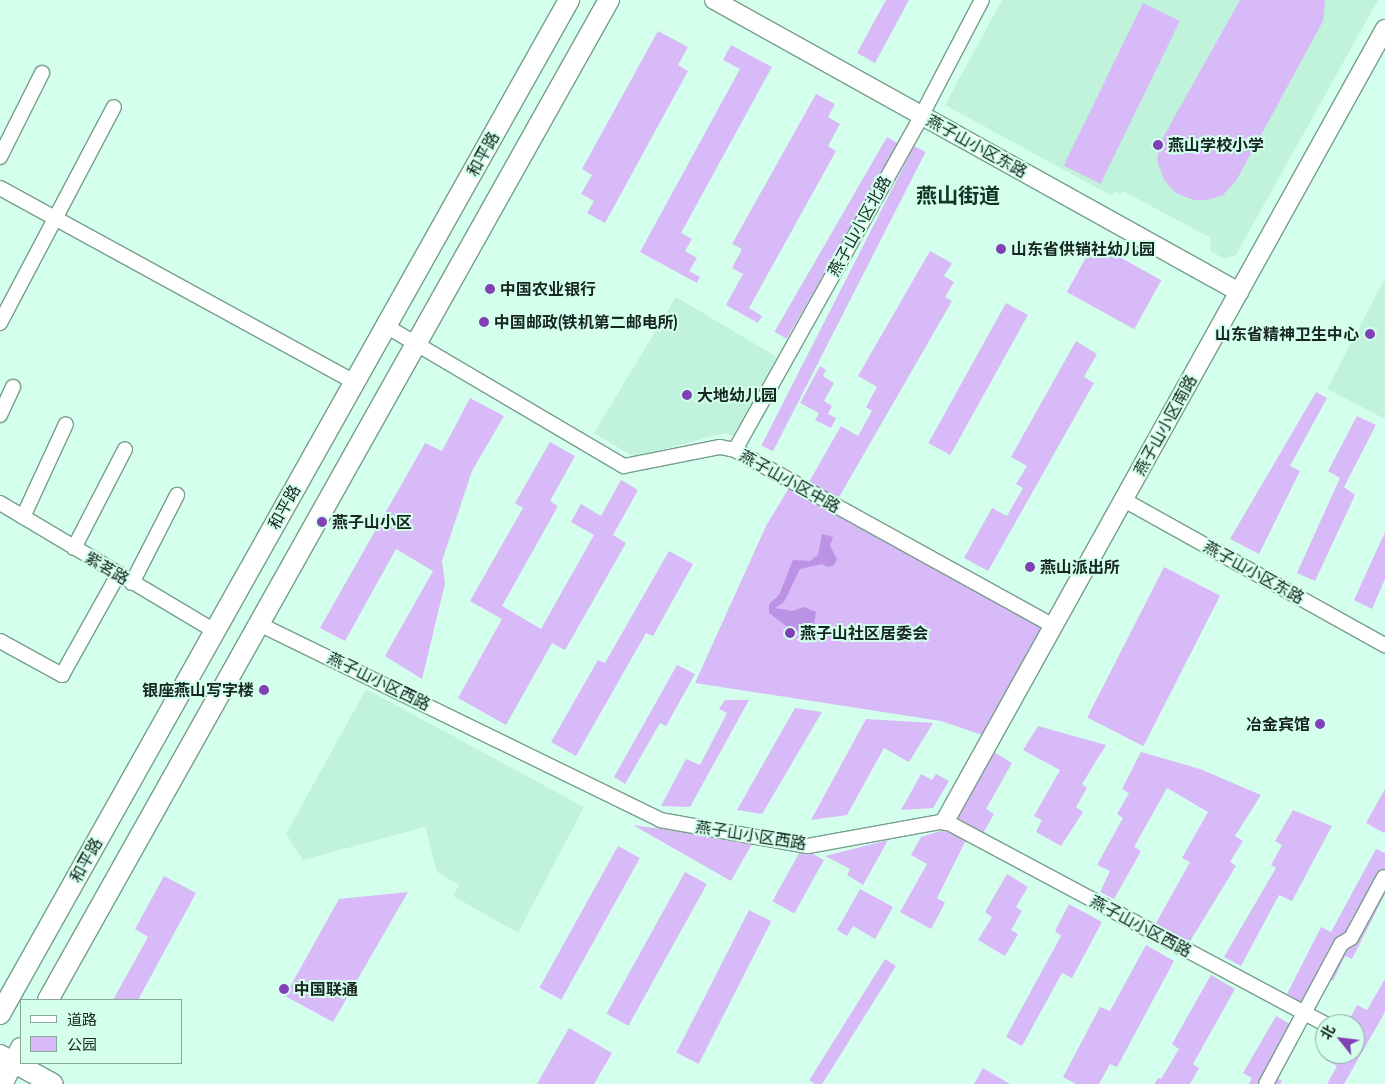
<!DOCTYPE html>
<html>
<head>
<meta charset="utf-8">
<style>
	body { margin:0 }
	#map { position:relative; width:1385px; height:1084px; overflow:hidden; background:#d4ffec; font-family:"Asap Condensed","Noto Sans SC",sans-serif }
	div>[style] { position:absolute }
	.built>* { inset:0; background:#c0f2dc }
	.green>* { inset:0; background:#d8baf8; transform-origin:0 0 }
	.water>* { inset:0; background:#bb92e5 }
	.roads { filter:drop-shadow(1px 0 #779e8e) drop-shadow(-1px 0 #779e8e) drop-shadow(0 1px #779e8e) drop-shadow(0 -1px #779e8e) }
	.minor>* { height:14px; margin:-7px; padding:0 7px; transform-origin:7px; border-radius:7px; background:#fff }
	.tertiary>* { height:18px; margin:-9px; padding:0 9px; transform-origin:9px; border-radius:9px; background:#fff }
	.secondary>* { height:20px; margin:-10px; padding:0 10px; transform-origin:10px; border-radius:10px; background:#fff }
	.dots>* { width:14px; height:14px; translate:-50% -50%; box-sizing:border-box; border:2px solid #d4ffec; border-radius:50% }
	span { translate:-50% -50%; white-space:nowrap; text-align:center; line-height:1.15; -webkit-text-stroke:4px #d4ffec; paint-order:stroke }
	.poi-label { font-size:16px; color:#162620; font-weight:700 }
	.left { translate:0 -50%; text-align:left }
	.right { translate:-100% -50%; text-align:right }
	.street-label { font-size:16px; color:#162620 }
	.district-label { font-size:21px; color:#0d3427; font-weight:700 }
	.legend { position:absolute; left:20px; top:999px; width:162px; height:65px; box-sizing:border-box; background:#d4ffec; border:1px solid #88a89a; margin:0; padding:6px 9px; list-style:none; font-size:15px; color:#162620 }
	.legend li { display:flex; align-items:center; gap:10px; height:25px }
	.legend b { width:25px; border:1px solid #88a89a }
	.north { position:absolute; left:1315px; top:1014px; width:50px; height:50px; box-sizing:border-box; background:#d4ffec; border:1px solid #88a89a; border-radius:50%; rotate:299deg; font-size:14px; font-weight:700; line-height:20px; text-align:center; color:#162620 }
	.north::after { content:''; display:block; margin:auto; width:18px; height:22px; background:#8141b6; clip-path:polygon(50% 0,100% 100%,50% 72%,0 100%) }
</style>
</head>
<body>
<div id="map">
	<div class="built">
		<div style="clip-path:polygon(1002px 0,1378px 0,1236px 255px,1225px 259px,1210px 251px,1211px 238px,1123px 191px,1120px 194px,1115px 191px,1112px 196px,945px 105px)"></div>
		<div style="clip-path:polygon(1385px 278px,1385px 419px,1327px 389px)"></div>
		<div style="clip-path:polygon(676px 297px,777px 357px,733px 436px,725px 433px,634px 457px,594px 433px)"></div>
		<div style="clip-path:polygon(366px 689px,584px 807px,518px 933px,453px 896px,459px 885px,437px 872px,425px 827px,303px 860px,286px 834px)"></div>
	</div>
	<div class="green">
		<div style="clip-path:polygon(886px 0,909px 0,875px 63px,857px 53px)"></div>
		<div style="clip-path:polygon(1240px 0,1325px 0,1323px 21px,1236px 181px,1223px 195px,1208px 200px,1193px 200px,1176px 193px,1164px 180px,1157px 160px,1161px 141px)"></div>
		<div style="left:1143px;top:3px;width:41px;height:181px;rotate:26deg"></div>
		<div style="clip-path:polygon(658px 31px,688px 47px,678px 65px,688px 71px,605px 223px,587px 213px,594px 201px,581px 194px,592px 175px,582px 169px)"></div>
		<div style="clip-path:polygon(731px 45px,772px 67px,681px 233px,692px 239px,685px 251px,697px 258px,689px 271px,700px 277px,697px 283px,640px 252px,740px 69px,723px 60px)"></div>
		<div style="clip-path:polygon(816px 94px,835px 104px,828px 117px,840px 124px,828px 146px,836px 151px,749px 308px,762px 316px,758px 323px,726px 305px,743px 274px,732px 268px,742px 249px,732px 244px)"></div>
		<div style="left:887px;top:137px;width:14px;height:225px;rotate:30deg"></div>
		<div style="left:914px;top:146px;width:13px;height:336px;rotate:27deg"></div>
		<div style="left:1094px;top:243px;width:77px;height:56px;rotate:29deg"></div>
		<div style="clip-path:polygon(930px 251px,952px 263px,944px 276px,954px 282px,945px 297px,952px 301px,838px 499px,809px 482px,841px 426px,858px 436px,872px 411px,866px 407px,877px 387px,858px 376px)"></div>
		<div style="left:1006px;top:303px;width:25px;height:160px;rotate:29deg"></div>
		<div style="clip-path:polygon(1076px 341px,1097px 354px,1084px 377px,1094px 383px,988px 571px,964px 558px,992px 508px,1007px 516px,1023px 488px,1016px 484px,1027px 466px,1011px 457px)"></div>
		<div style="clip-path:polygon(820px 366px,826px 370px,823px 376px,834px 383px,824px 401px,832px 406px,828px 414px,836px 418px,831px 428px,815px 420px,819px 413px,800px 403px)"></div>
		<div style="clip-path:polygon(1316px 392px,1327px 398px,1290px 466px,1300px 471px,1259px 554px,1230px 539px)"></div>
		<div style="clip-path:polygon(470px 398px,504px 416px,472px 471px,442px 561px,445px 584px,422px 679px,385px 656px,433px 571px,396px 549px,345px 641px,320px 628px,425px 443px,442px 451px)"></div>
		<div style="clip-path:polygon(1357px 416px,1376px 425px,1344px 487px,1355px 495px,1315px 581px,1297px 573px,1340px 478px,1328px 471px)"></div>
		<div style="clip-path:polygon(550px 442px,575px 456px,550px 501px,558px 506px,502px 606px,541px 629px,594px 535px,571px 522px,581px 504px,601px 516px,621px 480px,638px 490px,613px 535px,626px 543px,565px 650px,552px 643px,506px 725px,458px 698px,502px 619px,470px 601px,523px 508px,515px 503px)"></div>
		<div style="clip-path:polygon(789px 488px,1041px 627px,1030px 655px,982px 735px,941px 721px,695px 683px,766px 526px)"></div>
		<div style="clip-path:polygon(1385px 532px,1385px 579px,1372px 609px,1354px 600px)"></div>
		<div style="clip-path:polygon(669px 551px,693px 564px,653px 636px,646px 633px,576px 756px,551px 742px,598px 660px,605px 663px)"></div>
		<div style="left:1164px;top:567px;width:63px;height:169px;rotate:27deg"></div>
		<div style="clip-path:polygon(677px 665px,695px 674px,666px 726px,660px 723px,625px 784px,614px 777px)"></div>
		<div style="clip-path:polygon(725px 700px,749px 700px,690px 807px,661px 806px,686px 759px,700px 765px,727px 713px,719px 709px)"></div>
		<div style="clip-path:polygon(795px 708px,822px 712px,762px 814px,737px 810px)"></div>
		<div style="clip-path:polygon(866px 719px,933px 723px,909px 762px,884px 748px,847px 815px,811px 820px)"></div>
		<div style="clip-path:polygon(1038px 726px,1106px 745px,1082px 784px,1087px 788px,1076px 807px,1083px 812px,1061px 846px,1036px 832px,1042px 820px,1034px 816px,1060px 770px,1023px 750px)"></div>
		<div style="clip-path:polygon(991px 750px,1012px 763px,986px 809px,994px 814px,982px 835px,951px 817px)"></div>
		<div style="clip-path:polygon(1141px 752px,1200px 769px,1261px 795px,1235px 836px,1243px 841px,1230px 862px,1236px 866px,1189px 943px,1155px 925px,1190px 862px,1182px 858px,1208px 812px,1167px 788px,1134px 847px,1141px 851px,1114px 899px,1100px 892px,1110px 871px,1097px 865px,1123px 818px,1117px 814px,1129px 793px,1122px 789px)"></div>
		<div style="clip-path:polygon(921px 774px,932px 780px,936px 774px,949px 781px,933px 808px,901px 810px)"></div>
		<div style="clip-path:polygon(1385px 789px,1385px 832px,1384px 833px,1366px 823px)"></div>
		<div style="clip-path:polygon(1293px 810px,1332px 826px,1292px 901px,1279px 895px,1241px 966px,1224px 957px,1276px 868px,1271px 865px,1282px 845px,1275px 841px)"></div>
		<div style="clip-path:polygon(633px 825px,753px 842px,731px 881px)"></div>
		<div style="clip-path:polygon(947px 829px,966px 840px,937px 898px,945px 903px,931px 929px,900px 912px,927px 864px,911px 855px,921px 837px)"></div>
		<div style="clip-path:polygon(888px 840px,863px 885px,847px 875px,850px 869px,825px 856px)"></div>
		<div style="left:618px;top:846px;width:25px;height:162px;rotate:29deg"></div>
		<div style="left:802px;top:848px;width:25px;height:61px;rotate:29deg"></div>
		<div style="clip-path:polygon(1376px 849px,1385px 853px,1385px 894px,1352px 959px,1345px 956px,1333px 981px,1327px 977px,1309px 1006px,1287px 994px,1321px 927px,1331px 932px)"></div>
		<div style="left:685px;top:872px;width:25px;height:162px;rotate:29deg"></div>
		<div style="clip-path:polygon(1007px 874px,1028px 887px,1016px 907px,1022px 911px,1011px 930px,1018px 934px,1005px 956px,978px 940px,992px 917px,985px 912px)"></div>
		<div style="clip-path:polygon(164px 876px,196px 893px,138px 1000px,113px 1000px,148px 937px,135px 929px)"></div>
		<div style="clip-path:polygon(860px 889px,893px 907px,875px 939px,853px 926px,847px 936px,837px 930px)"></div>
		<div style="clip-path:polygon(408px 892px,333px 1022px,285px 996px,339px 899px)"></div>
		<div style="clip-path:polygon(1069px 904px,1102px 922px,1072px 978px,1062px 973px,1022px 1046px,1006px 1037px,1061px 936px,1055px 931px)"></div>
		<div style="left:749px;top:910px;width:25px;height:160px;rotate:27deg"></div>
		<div style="clip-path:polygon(1146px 945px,1174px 961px,1117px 1067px,1110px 1064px,1099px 1084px,1076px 1084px,1063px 1077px,1100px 1007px,1110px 1011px)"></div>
		<div style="left:885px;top:959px;width:13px;height:143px;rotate:32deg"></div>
		<div style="clip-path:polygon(1211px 975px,1235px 989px,1193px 1064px,1199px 1068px,1190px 1084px,1154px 1084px,1158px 1078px,1161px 1079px,1179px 1049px,1172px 1044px)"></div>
		<div style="clip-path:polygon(1385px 979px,1385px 1012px,1344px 1084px,1327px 1084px,1337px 1066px,1326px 1060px,1330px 1054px,1355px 1054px,1355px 1024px,1347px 1024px,1357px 1005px,1367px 1010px)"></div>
		<div style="clip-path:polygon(1276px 1016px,1297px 1028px,1275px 1077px,1282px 1081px,1280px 1084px,1249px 1084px,1252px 1078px,1243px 1073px)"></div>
		<div style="clip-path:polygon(569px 1028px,612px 1053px,594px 1084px,537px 1084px)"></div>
		<div style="clip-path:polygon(983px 1068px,1010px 1084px,974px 1084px)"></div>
	</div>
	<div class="water">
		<div style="clip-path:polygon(822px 534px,833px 537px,830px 546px,837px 559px,834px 565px,828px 567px,822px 564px,800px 569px,784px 602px,775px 608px,792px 611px,804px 607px,816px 612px,814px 625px,794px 632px,769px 613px,769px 604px,779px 595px,793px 560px,810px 561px,818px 555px)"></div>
	</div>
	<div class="roads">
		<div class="minor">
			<div style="left:0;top:157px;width:94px;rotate:-63.4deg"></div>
			<div style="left:0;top:188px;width:404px;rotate:28.7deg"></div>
			<div style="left:0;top:323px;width:244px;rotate:-62.2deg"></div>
			<div style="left:386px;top:326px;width:276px;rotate:30.5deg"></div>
			<div style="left:624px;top:466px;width:98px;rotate:-11.2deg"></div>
			<div style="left:720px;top:447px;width:15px;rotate:11deg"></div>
			<div style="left:735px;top:450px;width:364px;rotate:28.9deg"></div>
			<div style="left:0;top:415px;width:31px;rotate:-65deg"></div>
			<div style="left:735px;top:450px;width:371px;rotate:-60.8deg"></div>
			<div style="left:916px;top:126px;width:142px;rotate:-62.4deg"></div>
			<div style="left:1124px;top:500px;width:299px;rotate:29.1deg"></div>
			<div style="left:0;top:503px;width:250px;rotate:30.8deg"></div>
			<div style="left:23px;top:517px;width:102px;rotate:-65.2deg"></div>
			<div style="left:74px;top:548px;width:111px;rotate:-62.7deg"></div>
			<div style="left:132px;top:583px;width:99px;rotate:-62.9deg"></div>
			<div style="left:259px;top:624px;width:446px;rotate:26deg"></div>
			<div style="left:660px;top:820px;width:150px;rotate:10deg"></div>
			<div style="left:808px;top:846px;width:139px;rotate:-10.3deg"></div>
			<div style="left:945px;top:821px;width:431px;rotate:28.1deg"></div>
			<div style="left:0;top:641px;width:71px;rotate:28.7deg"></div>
			<div style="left:62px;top:675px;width:115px;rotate:-60.8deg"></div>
			<div style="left:1266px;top:1084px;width:159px;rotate:-61.8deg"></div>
			<div style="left:1341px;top:944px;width:12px;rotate:-31deg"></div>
			<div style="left:1351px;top:938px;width:69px;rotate:-61.6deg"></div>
		</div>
		<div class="tertiary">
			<div style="left:714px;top:0;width:601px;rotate:29.08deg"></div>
			<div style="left:945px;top:821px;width:906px;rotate:-60.95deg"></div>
		</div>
		<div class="secondary">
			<div style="left:48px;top:1000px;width:1147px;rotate:-60.71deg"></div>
			<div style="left:0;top:1014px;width:1163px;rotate:-60.7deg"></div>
			<div style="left:0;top:1055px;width:60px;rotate:28.7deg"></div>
			<div style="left:2px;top:1084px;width:41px;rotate:-62.2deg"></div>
		</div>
	</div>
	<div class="dots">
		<div style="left:1158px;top:145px;background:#8141b6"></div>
		<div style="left:1001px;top:249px;background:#8141b6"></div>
		<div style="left:490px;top:289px;background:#8141b6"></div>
		<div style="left:484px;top:322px;background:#8141b6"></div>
		<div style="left:1370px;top:334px;background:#8141b6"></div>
		<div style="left:687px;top:395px;background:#8141b6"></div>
		<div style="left:322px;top:522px;background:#8141b6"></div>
		<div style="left:1030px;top:567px;background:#8141b6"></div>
		<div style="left:790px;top:633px;background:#8141b6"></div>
		<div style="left:264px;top:690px;background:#8141b6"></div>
		<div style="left:1320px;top:724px;background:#8141b6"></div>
		<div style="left:284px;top:989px;background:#8141b6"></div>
	</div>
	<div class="poi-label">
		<span class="left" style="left:1168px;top:145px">燕山学校小学</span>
		<span class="left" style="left:1011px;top:249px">山东省供销社幼儿园</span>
		<span class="left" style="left:500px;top:289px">中国农业银行</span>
		<span class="left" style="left:494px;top:322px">中国邮政(铁机第二邮电所)</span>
		<span class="right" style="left:1359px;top:334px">山东省精神卫生中心</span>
		<span class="left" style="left:697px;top:395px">大地幼儿园</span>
		<span class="left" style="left:332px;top:522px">燕子山小区</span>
		<span class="left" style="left:1040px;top:567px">燕山派出所</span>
		<span class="left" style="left:800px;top:633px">燕子山社区居委会</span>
		<span class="right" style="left:254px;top:690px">银座燕山写字楼</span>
		<span class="right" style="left:1310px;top:724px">冶金宾馆</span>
		<span class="left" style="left:294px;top:989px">中国联通</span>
	</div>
	<div class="street-label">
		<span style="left:977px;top:146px;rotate:29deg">燕子山小区东路</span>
		<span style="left:483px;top:154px;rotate:-61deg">和平路</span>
		<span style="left:859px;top:226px;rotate:-61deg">燕子山小区北路</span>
		<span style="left:1165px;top:425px;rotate:-61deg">燕子山小区南路</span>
		<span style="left:790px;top:481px;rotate:29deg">燕子山小区中路</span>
		<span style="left:284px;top:507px;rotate:-61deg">和平路</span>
		<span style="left:107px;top:568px;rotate:31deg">紫茗路</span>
		<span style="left:1254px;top:572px;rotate:29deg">燕子山小区东路</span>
		<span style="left:379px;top:681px;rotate:26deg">燕子山小区西路</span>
		<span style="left:751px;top:835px;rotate:9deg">燕子山小区西路</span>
		<span style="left:86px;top:860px;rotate:-61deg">和平路</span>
		<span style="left:1141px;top:926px;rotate:28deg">燕子山小区西路</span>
	</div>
	<div class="district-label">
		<span style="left:958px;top:195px">燕山街道</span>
	</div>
	<ul class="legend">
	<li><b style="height:6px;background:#fff"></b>道路</li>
	<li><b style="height:14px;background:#d8baf8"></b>公园</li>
	</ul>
	<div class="north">北</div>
</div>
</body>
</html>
